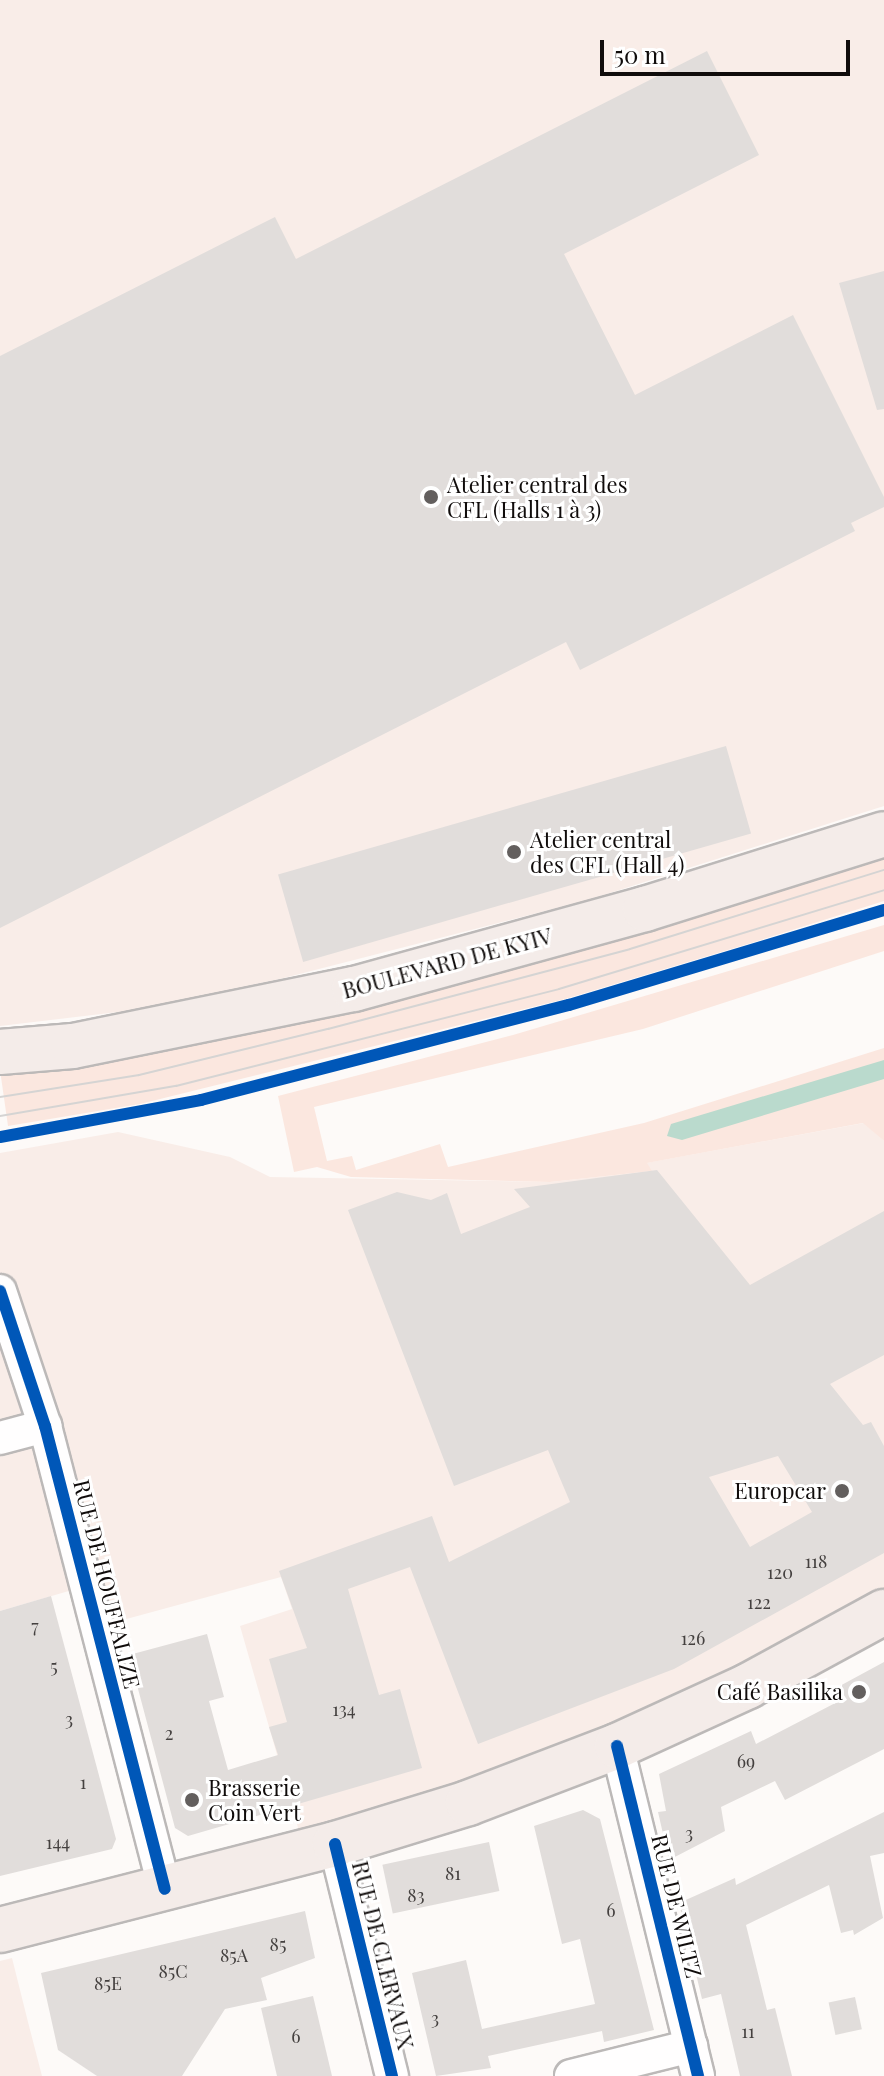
<!DOCTYPE html>
<html>
<head>
<meta charset="utf-8">
<style>
	body { margin:0 }
	#map { position:relative; width:884px; height:2076px; overflow:hidden; background:#fdfaf8; font-family:"Playfair Display",serif }
	div>[style] { position:absolute }
	.built>* { inset:0; background:#f9ede8 }
	.green>* { inset:0; background:#fbe7df }
	.water>* { inset:0; background:#badacd }
	.building>* { inset:0; background:#e1dddb; transform-origin:0 0 }
	.roads { filter:drop-shadow(2px 0 #bcb9b8) drop-shadow(-2px 0 #bcb9b8) drop-shadow(0 2px #bcb9b8) drop-shadow(0 -2px #bcb9b8) }
	.minor>* { height:32px; margin:-16px; padding:0 16px; transform-origin:16px; border-radius:16px; background:#fffefe }
	.primary>* { height:44px; margin:-22px; padding:0 22px; transform-origin:22px; border-radius:22px; background:#f4ece9 }
	.tram>* { height:2px; margin:-1px; padding:0 1px; transform-origin:1px; border-radius:1px; background:#d5d4d3 }
	.cycleway>* { height:12px; margin:-6px; padding:0 6px; transform-origin:6px; border-radius:6px; background:#0057b8 }
	.dots>* { width:22px; height:22px; translate:-50% -50%; box-sizing:border-box; border:4px solid #fff; border-radius:50% }
	span { translate:-50% -50%; white-space:nowrap; text-align:center; line-height:1.15; -webkit-text-stroke:6px #fff; paint-order:stroke }
	.number-label { font-size:18px; color:#44403f }
	.number-label span { -webkit-text-stroke-width:0 }
	.poi-label { font-size:22px; color:#100c0b }
	.left { translate:0 -50%; text-align:left }
	.right { translate:-100% -50%; text-align:right }
	.street-label { font-size:22px; color:#100c0b }
	.scale { position:absolute; left:600px; top:40px; width:250px; height:36px; box-sizing:border-box; border:4px solid #100c0b; border-top:0; padding-left:10px; font-size:24px; line-height:28px; white-space:nowrap; color:#100c0b; -webkit-text-stroke:6px #fff; paint-order:stroke }
</style>
</head>
<body>
<div id="map">
	<div class="built">
		<div style="clip-path:polygon(0 0,884px 0,884px 806px,588px 900px,280px 979px,135px 1010px,0 1026px)"></div>
		<div style="clip-path:polygon(864px 1123px,884px 1141px,884px 1612px,305px 1852px,240px 1626px,292px 1609px,281px 1577px,97px 1627px,86px 1586px,0 1611px,0 1153px,118px 1132px,230px 1157px,270px 1177px,550px 1182px,651px 1171px,646px 1163px)"></div>
		<div style="clip-path:polygon(12px 1958px,28px 2022px,42px 2076px,0 2076px,0 1961px)"></div>
	</div>
	<div class="green">
		<div style="clip-path:polygon(884px 851px,884px 901px,751px 943px,565px 999px,140px 1104px,8px 1126px,0 1070px)"></div>
		<div style="clip-path:polygon(884px 925px,884px 951px,643px 1029px,314px 1107px,327px 1161px,352px 1156px,356px 1170px,440px 1144px,448px 1167px,644px 1123px,884px 1048px,884px 1141px,863px 1123px,647px 1163px,652px 1171px,550px 1182px,351px 1177px,317px 1167px,294px 1172px,278px 1096px,513px 1035px)"></div>
	</div>
	<div class="water">
		<div style="clip-path:polygon(884px 1060px,884px 1079px,682px 1140px,667px 1136px,671px 1124px)"></div>
	</div>
	<div class="building">
		<div style="clip-path:polygon(707px 51px,759px 155px,564px 254px,635px 395px,793px 315px,884px 497px,884px 507px,851px 523px,855px 531px,580px 670px,566px 642px,0 928px,0 356px,275px 217px,296px 259px)"></div>
		<div style="clip-path:polygon(884px 271px,884px 409px,877px 410px,839px 283px)"></div>
		<div style="left:726px;top:746px;width:91px;height:466px;rotate:74deg"></div>
		<div style="clip-path:polygon(evenodd,657px 1170px,750px 1285px,884px 1211px,884px 1355px,830px 1384px,863px 1425px,871px 1422px,884px 1446px,884px 1553px,674px 1669px,478px 1744px,410px 1567px,348px 1589px,379px 1695px,400px 1689px,422px 1768px,188px 1836px,175px 1828px,129px 1655px,207px 1634px,224px 1697px,209px 1701px,228px 1770px,278px 1755px,269px 1727px,287px 1722px,269px 1659px,307px 1648px,279px 1571px,432px 1516px,449px 1562px,570px 1502px,548px 1450px,454px 1486px,348px 1210px,397px 1192px,431px 1200px,447px 1193px,461px 1234px,530px 1207px,514px 1189px,657px 1170px,778px 1456px,812px 1512px,750px 1547px,709px 1477px,778px 1456px)"></div>
		<div style="clip-path:polygon(51px 1596px,116px 1839px,112px 1849px,0 1876px,0 1611px)"></div>
		<div style="clip-path:polygon(884px 1662px,884px 1749px,785px 1800px,775px 1781px,721px 1807px,725px 1831px,669px 1860px,658px 1812px,666px 1811px,659px 1774px,751px 1731px,756px 1744px,843px 1699px,836px 1688px)"></div>
		<div style="clip-path:polygon(583px 1810px,600px 1819px,654px 2030px,604px 2042px,602px 2031px,488px 2056px,491px 2068px,436px 2076px,412px 1973px,466px 1960px,482px 2029px,595px 2004px,580px 1939px,562px 1944px,534px 1826px)"></div>
		<div style="clip-path:polygon(884px 1812px,884px 1853px,870px 1856px,883px 1918px,854px 1935px,853px 1930px,841px 1933px,829px 1885px,746px 1925px,767px 2010px,775px 2008px,792px 2076px,740px 2076px,721px 1994px,702px 1999px,679px 1903px,735px 1878px,736px 1885px)"></div>
		<div style="left:489px;top:1842px;width:50px;height:109px;rotate:78deg"></div>
		<div style="clip-path:polygon(305px 1911px,315px 1958px,261px 1978px,267px 2000px,225px 2009px,182px 2076px,97px 2076px,58px 2050px,41px 1973px)"></div>
		<div style="clip-path:polygon(313px 1996px,332px 2076px,277px 2076px,261px 2008px)"></div>
		<div style="left:855px;top:1997px;width:33px;height:27px;rotate:78deg"></div>
	</div>
	<div class="roads">
		<div class="minor">
			<div style="left:0;top:1291px;width:142px;rotate:71.6deg"></div>
			<div style="left:45px;top:1426px;width:478px;rotate:75.5deg"></div>
			<div style="left:0;top:1438px;width:47px;rotate:-14.9deg"></div>
			<div style="left:617px;top:1746px;width:340px;rotate:76.2deg"></div>
			<div style="left:335px;top:1844px;width:239px;rotate:76.2deg"></div>
			<div style="left:571px;top:2076px;width:124px;rotate:-14deg"></div>
		</div>
		<div class="primary">
			<div style="left:0;top:1052px;width:73px;rotate:-4.7deg"></div>
			<div style="left:73px;top:1046px;width:287px;rotate:-11.5deg"></div>
			<div style="left:354px;top:989px;width:302px;rotate:-15.4deg"></div>
			<div style="left:645px;top:909px;width:250px;rotate:-17.4deg"></div>
			<div style="left:0;top:1930px;width:346px;rotate:-14.4deg"></div>
			<div style="left:335px;top:1844px;width:139px;rotate:-17.1deg"></div>
			<div style="left:468px;top:1803px;width:160px;rotate:-20.9deg"></div>
			<div style="left:617px;top:1746px;width:144px;rotate:-24.6deg"></div>
			<div style="left:748px;top:1686px;width:155px;rotate:-28.6deg"></div>
		</div>
	</div>
	<div class="tram">
		<div style="left:0;top:1097px;width:141px;rotate:-9deg"></div>
		<div style="left:139px;top:1075px;width:195px;rotate:-13.7deg"></div>
		<div style="left:328px;top:1029px;width:312px;rotate:-14.8deg"></div>
		<div style="left:630px;top:949px;width:266px;rotate:-17.3deg"></div>
		<div style="left:0;top:1116px;width:179px;rotate:-9.7deg"></div>
		<div style="left:176px;top:1086px;width:395px;rotate:-14.2deg"></div>
		<div style="left:559px;top:989px;width:340px;rotate:-16.9deg"></div>
	</div>
	<div class="cycleway">
		<div style="left:0;top:1137px;width:204px;rotate:-10.4deg"></div>
		<div style="left:201px;top:1100px;width:380px;rotate:-14.5deg"></div>
		<div style="left:569px;top:1005px;width:329px;rotate:-16.8deg"></div>
		<div style="left:0;top:1291px;width:142px;rotate:71.6deg"></div>
		<div style="left:45px;top:1426px;width:478px;rotate:75.5deg"></div>
		<div style="left:617px;top:1746px;width:340px;rotate:76.2deg"></div>
		<div style="left:335px;top:1844px;width:239px;rotate:76.2deg"></div>
	</div>
	<div class="dots">
		<div style="left:431px;top:497px;background:#635f5e"></div>
		<div style="left:514px;top:852px;background:#635f5e"></div>
		<div style="left:842px;top:1491px;background:#635f5e"></div>
		<div style="left:859px;top:1692px;background:#635f5e"></div>
		<div style="left:192px;top:1800px;background:#635f5e"></div>
	</div>
	<div class="number-label">
		<span style="left:816px;top:1561px">118</span>
		<span style="left:780px;top:1572px">120</span>
		<span style="left:759px;top:1602px">122</span>
		<span style="left:35px;top:1626px">7</span>
		<span style="left:693px;top:1638px">126</span>
		<span style="left:54px;top:1666px">5</span>
		<span style="left:344px;top:1709px">134</span>
		<span style="left:69px;top:1719px">3</span>
		<span style="left:169px;top:1733px">2</span>
		<span style="left:746px;top:1761px">69</span>
		<span style="left:83px;top:1782px">1</span>
		<span style="left:689px;top:1833px">3</span>
		<span style="left:58px;top:1842px">144</span>
		<span style="left:453px;top:1873px">81</span>
		<span style="left:416px;top:1895px">83</span>
		<span style="left:611px;top:1910px">6</span>
		<span style="left:278px;top:1944px">85</span>
		<span style="left:234px;top:1955px">85A</span>
		<span style="left:173px;top:1971px">85C</span>
		<span style="left:108px;top:1983px">85E</span>
		<span style="left:435px;top:2018px">3</span>
		<span style="left:748px;top:2031px">11</span>
		<span style="left:296px;top:2036px">6</span>
	</div>
	<div class="poi-label">
		<span class="left" style="left:447px;top:497px">Atelier central des<br>CFL (Halls 1 à 3)</span>
		<span class="left" style="left:530px;top:852px">Atelier central<br>des CFL (Hall 4)</span>
		<span class="right" style="left:826px;top:1491px">Europcar</span>
		<span class="right" style="left:843px;top:1692px">Café Basilika</span>
		<span class="left" style="left:208px;top:1800px">Brasserie<br>Coin Vert</span>
	</div>
	<div class="street-label">
		<span style="left:447px;top:963px;rotate:-15deg">BOULEVARD DE KYIV</span>
		<span style="left:107px;top:1584px;rotate:76deg">RUE DE HOUFFALIZE</span>
		<span style="left:677px;top:1906px;rotate:76deg">RUE DE WILTZ</span>
		<span style="left:383px;top:1955px;rotate:76deg">RUE DE CLERVAUX</span>
	</div>
	<div class="scale">50 m</div>
</div>
</body>
</html>
